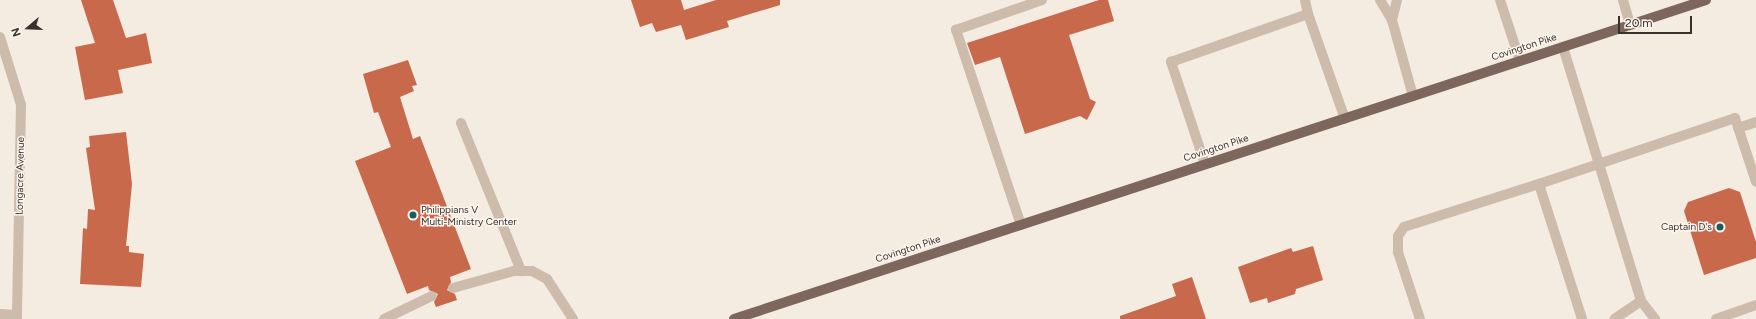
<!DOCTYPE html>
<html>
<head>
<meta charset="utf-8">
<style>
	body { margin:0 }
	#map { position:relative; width:1756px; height:319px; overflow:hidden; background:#f4ebe1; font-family:Figtree,sans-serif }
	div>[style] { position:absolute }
	.building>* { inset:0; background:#c8694b }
	.lane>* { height:10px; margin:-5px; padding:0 5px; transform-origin:5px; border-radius:5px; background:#cdbbac }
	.street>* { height:10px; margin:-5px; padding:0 5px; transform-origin:5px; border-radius:5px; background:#cdbbac }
	.primary>* { height:10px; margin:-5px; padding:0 5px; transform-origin:5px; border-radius:5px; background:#7d675c }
	.dots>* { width:11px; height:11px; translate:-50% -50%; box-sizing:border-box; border:2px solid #fbf5ee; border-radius:50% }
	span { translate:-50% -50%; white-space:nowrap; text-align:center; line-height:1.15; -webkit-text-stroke:3px #fbf5ee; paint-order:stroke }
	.street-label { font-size:10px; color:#3b302b }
	.poi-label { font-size:10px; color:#3b302b }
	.left { translate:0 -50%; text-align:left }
	.right { translate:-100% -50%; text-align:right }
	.north { position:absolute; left:8px; top:8px; width:40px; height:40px; -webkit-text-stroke:3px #fbf5ee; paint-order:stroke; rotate:251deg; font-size:11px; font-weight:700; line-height:16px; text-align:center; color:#3b302b }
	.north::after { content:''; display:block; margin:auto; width:14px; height:18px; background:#3b302b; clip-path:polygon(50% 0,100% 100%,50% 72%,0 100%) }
	.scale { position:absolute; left:1618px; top:16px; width:74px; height:18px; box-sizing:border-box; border:2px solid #3b302b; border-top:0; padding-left:5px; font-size:12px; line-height:14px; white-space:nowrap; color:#3b302b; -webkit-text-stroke:3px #fbf5ee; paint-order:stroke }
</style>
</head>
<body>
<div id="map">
	<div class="building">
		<div style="clip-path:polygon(81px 0,113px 0,126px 38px,146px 33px,152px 63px,118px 70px,123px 93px,85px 100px,75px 47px,95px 43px)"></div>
		<div style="clip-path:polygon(631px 0,681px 0,684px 10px,716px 0,780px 0,780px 5px,727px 21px,729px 27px,686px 40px,681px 25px,656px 32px,652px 23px,640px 27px)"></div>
		<div style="clip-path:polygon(1099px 0,1108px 0,1114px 21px,1069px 35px,1090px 99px,1096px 102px,1087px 120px,1080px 116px,1025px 134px,1000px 57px,975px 65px,967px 43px)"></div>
		<div style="clip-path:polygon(408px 60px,417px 85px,412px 86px,414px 91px,400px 97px,413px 139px,420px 136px,471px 269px,450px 277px,451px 282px,447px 290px,455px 294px,457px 300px,436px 307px,434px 302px,438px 294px,429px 290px,428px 286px,407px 294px,355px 161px,391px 147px,378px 112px,374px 113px,363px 74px)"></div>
		<div style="clip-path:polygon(126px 132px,132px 184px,126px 246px,129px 246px,129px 252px,144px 254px,141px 287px,80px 284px,83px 228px,87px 229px,88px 209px,95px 210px,86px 148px,90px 147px,89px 136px)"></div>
		<div style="clip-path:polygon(1729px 188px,1740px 192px,1756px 242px,1756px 258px,1704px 275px,1684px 211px,1688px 202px)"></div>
		<div style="clip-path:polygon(1313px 246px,1323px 280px,1296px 289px,1295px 294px,1268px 303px,1267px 298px,1250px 303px,1238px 267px,1291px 248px,1293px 252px)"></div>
		<div style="clip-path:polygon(1192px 277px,1206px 319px,1120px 319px,1120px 316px,1176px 296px,1172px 284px)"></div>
	</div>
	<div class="lane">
		<div style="left:1305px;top:0;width:14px;rotate:78deg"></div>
		<div style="left:1380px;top:0;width:23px;rotate:59deg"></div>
		<div style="left:1397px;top:0;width:21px;rotate:104deg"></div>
		<div style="left:1392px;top:20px;width:79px;rotate:74.6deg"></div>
		<div style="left:1500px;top:0;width:64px;rotate:71.8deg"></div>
		<div style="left:1623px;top:0;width:26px;rotate:74deg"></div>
		<div style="left:1563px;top:47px;width:266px;rotate:72.9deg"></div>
		<div style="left:1641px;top:301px;width:32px;rotate:146deg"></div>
		<div style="left:461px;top:123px;width:160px;rotate:67.9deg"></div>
		<div style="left:1738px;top:128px;width:19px;rotate:-18deg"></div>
		<div style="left:1205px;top:164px;width:108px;rotate:-108.4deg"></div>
		<div style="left:1171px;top:62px;width:145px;rotate:-19.3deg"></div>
		<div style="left:1308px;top:14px;width:111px;rotate:70.6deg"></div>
		<div style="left:1539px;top:184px;width:207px;rotate:-18.6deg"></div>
		<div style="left:1735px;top:118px;width:67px;rotate:71.8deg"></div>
		<div style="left:1021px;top:225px;width:206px;rotate:-108.4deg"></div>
		<div style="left:956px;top:30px;width:91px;rotate:-19.2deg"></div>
		<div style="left:453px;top:288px;width:63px;rotate:-15.6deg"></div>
		<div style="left:514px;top:271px;width:18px"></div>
		<div style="left:532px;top:271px;width:17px;rotate:28deg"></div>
		<div style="left:547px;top:279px;width:48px;rotate:57deg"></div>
		<div style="left:1641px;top:301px;width:23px;rotate:52deg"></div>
		<div style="left:0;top:314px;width:17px;rotate:3deg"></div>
		<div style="left:384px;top:319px;width:53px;rotate:-25.6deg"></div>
		<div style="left:1420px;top:319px;width:71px;rotate:-108.2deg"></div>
		<div style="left:1398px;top:252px;width:16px;rotate:-90deg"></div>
		<div style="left:1398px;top:236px;width:11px;rotate:-56deg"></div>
		<div style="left:1404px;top:227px;width:142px;rotate:-17.7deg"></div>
		<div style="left:1539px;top:184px;width:142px;rotate:72.3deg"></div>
		<div style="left:1716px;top:319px;width:42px;rotate:-19.3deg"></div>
	</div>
	<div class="street">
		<div style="left:0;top:37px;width:71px;rotate:72.8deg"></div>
		<div style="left:21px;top:105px;width:214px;rotate:91.1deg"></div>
	</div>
	<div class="primary">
		<div style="left:734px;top:319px;width:1023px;rotate:-18.17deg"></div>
	</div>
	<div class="dots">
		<div style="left:413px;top:215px;background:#1f5a5e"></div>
		<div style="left:1720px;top:227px;background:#1f5a5e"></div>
	</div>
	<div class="street-label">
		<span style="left:1524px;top:47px;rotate:-18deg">Covington Pike</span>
		<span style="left:1216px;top:148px;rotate:-18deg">Covington Pike</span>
		<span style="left:20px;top:176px;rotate:-89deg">Longacre Avenue</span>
		<span style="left:908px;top:249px;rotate:-18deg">Covington Pike</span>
	</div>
	<div class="poi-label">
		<span class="left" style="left:421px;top:215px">Philippians V<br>Multi-Ministry Center</span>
		<span class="right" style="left:1712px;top:227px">Captain D's</span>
	</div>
	<div class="north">N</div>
	<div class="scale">20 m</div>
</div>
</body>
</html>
